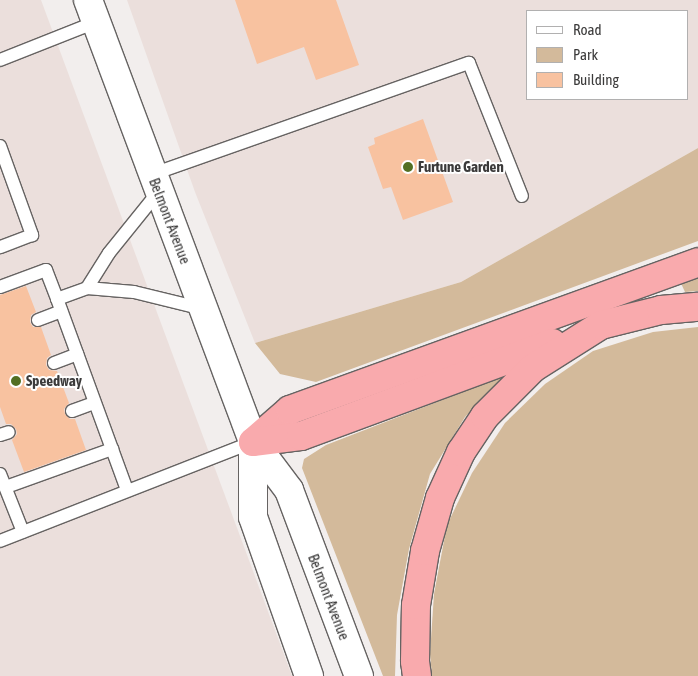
<!DOCTYPE html>
<html>
<head>
<meta charset="utf-8">
<style>
	body { margin:0 }
	#map { position:relative; width:698px; height:676px; overflow:hidden; background:#f2eeed; font-family:"Asap Condensed",sans-serif }
	div>[style] { position:absolute }
	.built>* { inset:0; background:#ebdfdc }
	.green>* { inset:0; background:#d3ba9b }
	.building>* { inset:0; background:#f8c2a0 }
	.roads { filter:drop-shadow(1px 0 #666362) drop-shadow(-1px 0 #666362) drop-shadow(0 1px #666362) drop-shadow(0 -1px #666362) }
	.lane>* { height:12px; margin:-6px; padding:0 6px; transform-origin:6px; border-radius:6px; background:#fff }
	.secondary>* { height:28px; margin:-14px; padding:0 14px; transform-origin:14px; border-radius:14px; background:#fff }
	.highway>* { height:28px; margin:-14px; padding:0 14px; transform-origin:14px; border-radius:14px; background:#f9aaad }
	.dots>* { width:14px; height:14px; translate:-50% -50%; box-sizing:border-box; border:2px solid #fff; border-radius:50% }
	span { translate:-50% -50%; white-space:nowrap; text-align:center; line-height:1.15; -webkit-text-stroke:4px #fff; paint-order:stroke }
	.poi-label { font-size:15px; color:#3b3a3a; font-weight:700 }
	.left { translate:0 -50%; text-align:left }
	.street-label { font-size:15px; color:#3b3a3a }
	.legend { position:absolute; left:526px; top:10px; width:162px; height:90px; box-sizing:border-box; background:#fff; border:1px solid #b1b0b0; margin:0; padding:6px 9px; list-style:none; font-size:15px; color:#3b3a3a }
	.legend li { display:flex; align-items:center; gap:10px; height:25px }
	.legend b { width:25px; border:1px solid #b1b0b0 }
</style>
</head>
<body>
<div id="map">
	<div class="built">
		<div style="clip-path:polygon(0 0,41px 0,292px 676px,0 676px)"></div>
		<div style="clip-path:polygon(evenodd,127px 0,698px 0,698px 148px,461px 282px,255px 343px,195px 192px,127px 0,527px 11px,687px 11px,687px 99px,527px 99px,527px 11px)"></div>
	</div>
	<div class="green">
		<div style="clip-path:polygon(698px 148px,698px 241px,316px 382px,280px 374px,255px 343px,461px 282px)"></div>
		<div style="clip-path:polygon(698px 272px,698px 291px,685px 292px,679px 279px)"></div>
		<div style="clip-path:polygon(698px 327px,698px 676px,432px 676px,430px 654px,434px 594px,447px 525px,472px 473px,505px 423px,545px 384px,593px 351px,653px 332px)"></div>
		<div style="clip-path:polygon(504px 376px,465px 417px,430px 474px,409px 549px,397px 615px,395px 676px,383px 676px,302px 468px,304px 459px,326px 445px)"></div>
	</div>
	<div class="building">
		<div style="clip-path:polygon(235px 0,336px 0,359px 65px,316px 80px,304px 47px,257px 64px)"></div>
		<div style="clip-path:polygon(423px 119px,453px 202px,403px 220px,391px 187px,383px 189px,368px 147px,375px 144px,374px 138px)"></div>
		<div style="clip-path:polygon(26px 286px,36px 312px,31px 315px,30px 322px,33px 327px,41px 327px,51px 355px,47px 358px,46px 365px,49px 370px,57px 371px,69px 403px,64px 409px,65px 414px,70px 419px,75px 419px,86px 450px,24px 472px,12px 440px,17px 434px,16px 429px,11px 424px,6px 424px,0 407px,0 295px)"></div>
	</div>
	<div class="roads">
		<div class="lane">
			<div style="left:0;top:60px;width:103px;rotate:-21.6deg"></div>
			<div style="left:0;top:146px;width:95px;rotate:70.2deg"></div>
			<div style="left:32px;top:235px;width:34px;rotate:159deg"></div>
			<div style="left:153px;top:174px;width:335px;rotate:-19.4deg"></div>
			<div style="left:469px;top:63px;width:143px;rotate:68.3deg"></div>
			<div style="left:0;top:287px;width:49px;rotate:-20.3deg"></div>
			<div style="left:46px;top:270px;width:31px;rotate:69deg"></div>
			<div style="left:87px;top:288px;width:41px;rotate:-57.8deg"></div>
			<div style="left:109px;top:253px;width:80px;rotate:-51.1deg"></div>
			<div style="left:38px;top:320px;width:25px;rotate:-21deg"></div>
			<div style="left:54px;top:363px;width:25px;rotate:-21deg"></div>
			<div style="left:72px;top:411px;width:23px;rotate:-20deg"></div>
			<div style="left:0;top:435px;width:9px;rotate:-18deg"></div>
			<div style="left:0;top:474px;width:62px;rotate:68.4deg"></div>
			<div style="left:6px;top:487px;width:113px;rotate:-19.7deg"></div>
			<div style="left:127px;top:490px;width:203px;rotate:-110.1deg"></div>
			<div style="left:57px;top:299px;width:32px;rotate:-20deg"></div>
			<div style="left:87px;top:288px;width:47px;rotate:4.9deg"></div>
			<div style="left:134px;top:292px;width:71px;rotate:13.8deg"></div>
			<div style="left:0;top:541px;width:272px;rotate:-21.4deg"></div>
		</div>
		<div class="secondary">
			<div style="left:88px;top:0;width:472px;rotate:69.5deg"></div>
			<div style="left:253px;top:442px;width:60px;rotate:53.1deg"></div>
			<div style="left:289px;top:490px;width:199px;rotate:69.4deg"></div>
			<div style="left:253px;top:442px;width:75px;rotate:90deg"></div>
			<div style="left:253px;top:517px;width:169px;rotate:70.6deg"></div>
		</div>
		<div class="highway">
			<div style="left:253px;top:442px;width:49px;rotate:-40.9deg"></div>
			<div style="left:290px;top:410px;width:434px;rotate:-19.9deg"></div>
			<div style="left:253px;top:442px;width:48px;rotate:-7.1deg"></div>
			<div style="left:301px;top:436px;width:268px;rotate:-20.3deg"></div>
			<div style="left:417px;top:676px;width:15px;rotate:-98deg"></div>
			<div style="left:415px;top:661px;width:56px;rotate:-89deg"></div>
			<div style="left:416px;top:605px;width:55px;rotate:-80.5deg"></div>
			<div style="left:425px;top:551px;width:55px;rotate:-74.2deg"></div>
			<div style="left:440px;top:498px;width:51px;rotate:-65.5deg"></div>
			<div style="left:461px;top:452px;width:43px;rotate:-56.3deg"></div>
			<div style="left:485px;top:416px;width:68px;rotate:-45deg"></div>
			<div style="left:533px;top:368px;width:80px;rotate:-32.3deg"></div>
			<div style="left:601px;top:325px;width:62px;rotate:-14deg"></div>
			<div style="left:661px;top:310px;width:37px;rotate:-5deg"></div>
		</div>
	</div>
	<div class="dots">
		<div style="left:408px;top:167px;background:#546f23"></div>
		<div style="left:16px;top:381px;background:#546f23"></div>
	</div>
	<div class="poi-label">
		<span class="left" style="left:418px;top:167px">Furtune Garden</span>
		<span class="left" style="left:26px;top:381px">Speedway</span>
	</div>
	<div class="street-label">
		<span style="left:170px;top:221px;rotate:69deg">Belmont Avenue</span>
		<span style="left:329px;top:597px;rotate:69deg">Belmont Avenue</span>
	</div>
	<ul class="legend">
	<li><b style="height:6px;background:#fff"></b>Road</li>
	<li><b style="height:14px;background:#d3ba9b"></b>Park</li>
	<li><b style="height:14px;background:#f8c2a0"></b>Building</li>
	</ul>
</div>
</body>
</html>
